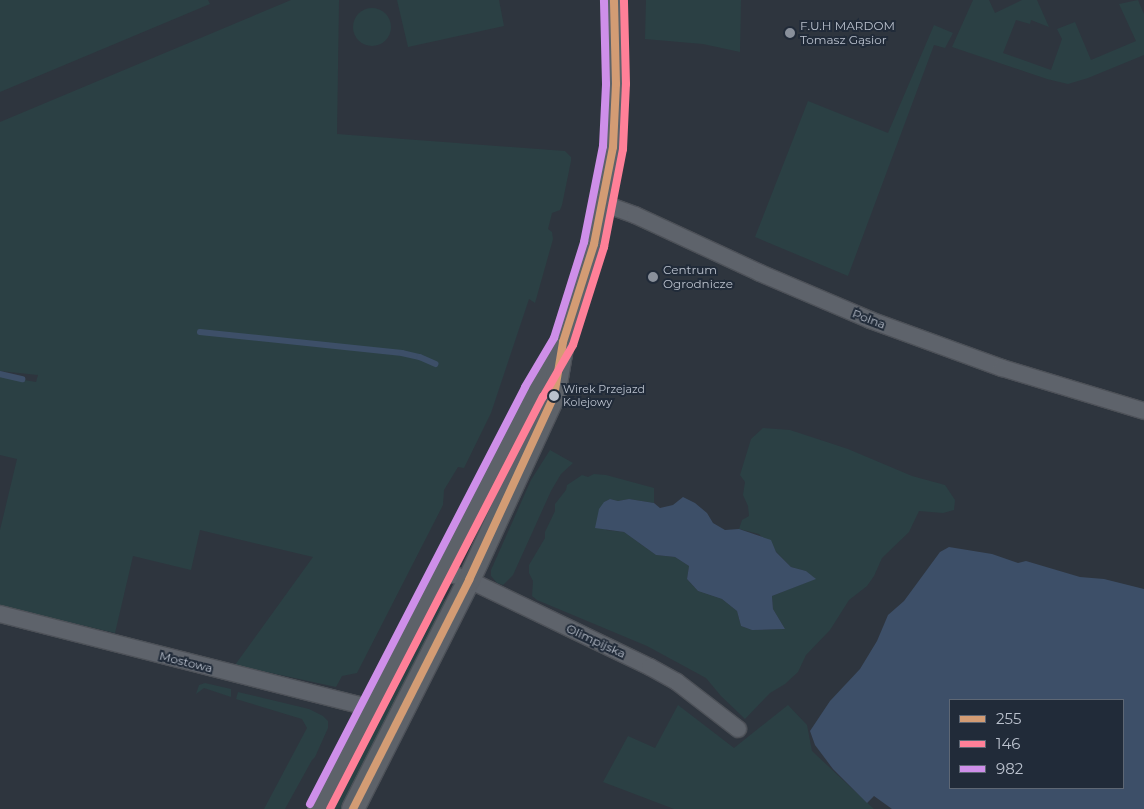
<!DOCTYPE html>
<html>
<head>
<meta charset="utf-8">
<style>
	body { margin:0 }
	#map { position:relative; width:1144px; height:809px; overflow:hidden; background:#2e353e; font-family:Montserrat,sans-serif }
	div>[style] { position:absolute }
	.green>* { inset:0; background:#2b4044 }
	.round { border-radius:50% }
	.water>* { inset:0; background:#3d4f68 }
	.stream>* { height:5.5px; margin:-2.75px; padding:0 2.75px; transform-origin:2.75px; border-radius:2.75px; background:#3d4f68 }
	.roads { filter:drop-shadow(1px 0 #4d5158) drop-shadow(-1px 0 #4d5158) drop-shadow(0 1px #4d5158) drop-shadow(0 -1px #4d5158) }
	.street>* { height:16px; margin:-8px; padding:0 8px; transform-origin:8px; border-radius:8px; background:#5e636b }
	.secondary>* { height:22px; margin:-11px; padding:0 11px; transform-origin:11px; border-radius:11px; background:#5d6269 }
	.bus-1>* { height:8px; margin:-4px; padding:0 4px; transform-origin:4px; border-radius:4px; background:#d39c74 }
	.bus-2>* { height:8px; margin:-4px; padding:0 4px; transform-origin:4px; border-radius:4px; background:#ff8098 }
	.bus-3>* { height:8px; margin:-4px; padding:0 4px; transform-origin:4px; border-radius:4px; background:#ce8fe9 }
	.dots>* { width:14px; height:14px; translate:-50% -50%; box-sizing:border-box; border:2px solid #212b39; border-radius:50% }
	span { translate:-50% -50%; white-space:nowrap; text-align:center; line-height:1.15; -webkit-text-stroke:4px #212b39; paint-order:stroke }
	.bus-label { font-size:11px; color:#bac1cd }
	.left { translate:0 -50%; text-align:left }
	.poi-label { font-size:12px; color:#bac1cd }
	.street-label { font-size:12px; color:#bac1cd }
	.legend { position:absolute; left:949px; top:699px; width:175px; height:90px; box-sizing:border-box; background:#212b39; border:1px solid #5e6774; margin:0; padding:6px 9px; list-style:none; font-size:15px; color:#bac1cd }
	.legend li { display:flex; align-items:center; gap:10px; height:25px }
	.legend b { width:25px; border:1px solid #5e6774 }
</style>
</head>
<body>
<div id="map">
	<div class="green">
		<div style="clip-path:polygon(0 0,208px 0,210px 4px,0 92px)"></div>
		<div style="clip-path:polygon(291px 0,339px 0,337px 134px,565px 151px,571px 157px,571px 161px,562px 205px,560px 210px,552px 213px,548px 229px,552px 232px,553px 239px,535px 303px,529px 299px,491px 413px,464px 468px,458px 467px,444px 490px,443px 505px,357px 673px,342px 676px,336px 687px,235px 665px,313px 557px,200px 530px,191px 570px,133px 556px,115px 633px,0 606px,0 530px,17px 459px,0 455px,0 376px,36px 382px,38px 375px,0 371px,0 122px)"></div>
		<div style="clip-path:polygon(397px 0,499px 0,504px 26px,408px 47px)"></div>
		<div style="clip-path:polygon(646px 0,741px 0,740px 52px,703px 44px,645px 39px)"></div>
		<div style="clip-path:polygon(973px 0,989px 0,995px 13px,1022px 0,1037px 0,1049px 27px,1031px 20px,1030px 24px,1016px 20px,1003px 53px,1051px 70px,1062px 39px,1057px 29px,1075px 22px,1091px 60px,1136px 41px,1119px 4px,1138px 0,1144px 14px,1144px 55px,1088px 78px,1068px 84px,1047px 79px,952px 47px)"></div>
		<div class="round" style="left:353px;top:8px;width:38px;height:38px"></div>
		<div style="clip-path:polygon(934px 25px,953px 33px,945px 48px,934px 45px,848px 276px,755px 237px,808px 101px,888px 133px)"></div>
		<div style="clip-path:polygon(763px 428px,790px 430px,848px 449px,912px 476px,945px 485px,955px 500px,954px 510px,943px 513px,919px 511px,909px 532px,882px 558px,874px 576px,867px 586px,849px 600px,830px 630px,806px 655px,798px 672px,785px 684px,770px 693px,745px 719px,721px 696px,706px 678px,647px 646px,537px 600px,532px 596px,533px 581px,529px 573px,529px 565px,545px 538px,545px 532px,555px 511px,555px 504px,566px 490px,567px 485px,582px 475px,588px 477px,594px 474px,606px 475px,654px 488px,654px 503px,629px 499px,618px 501px,610px 499px,604px 502px,606px 530px,624px 532px,656px 555px,675px 557px,689px 566px,687px 579px,698px 591px,722px 599px,737px 611px,741px 626px,752px 630px,785px 629px,773px 609px,772px 596px,815px 579px,806px 571px,791px 567px,759px 534px,739px 529px,742px 520px,749px 516px,748px 506px,743px 495px,745px 482px,740px 475px,751px 439px)"></div>
		<div style="clip-path:polygon(550px 450px,573px 463px,561px 474px,551px 491px,513px 575px,503px 585px,497px 583px,491px 576px,491px 570px,531px 480px)"></div>
		<div style="clip-path:polygon(442px 599px,445px 599px,444px 607px,342px 809px,331px 809px)"></div>
		<div style="clip-path:polygon(205px 683px,231px 689px,231px 697px,204px 688px,196px 694px,199px 685px)"></div>
		<div style="clip-path:polygon(238px 692px,309px 709px,323px 716px,328px 721px,328px 728px,315px 757px,312px 760px,285px 809px,264px 809px,307px 728px,302px 719px,236px 699px)"></div>
		<div style="clip-path:polygon(678px 705px,734px 748px,788px 705px,807px 725px,812px 751px,874px 809px,674px 809px,603px 782px,628px 736px,655px 748px)"></div>
	</div>
	<div class="water">
		<div style="clip-path:polygon(683px 497px,695px 503px,707px 513px,713px 523px,725px 530px,739px 529px,771px 540px,776px 552px,791px 567px,806px 571px,816px 579px,772px 596px,773px 609px,785px 629px,752px 630px,741px 626px,737px 611px,722px 599px,698px 591px,687px 579px,689px 566px,675px 557px,656px 555px,624px 532px,595px 528px,599px 509px,604px 502px,610px 499px,618px 501px,629px 499px,654px 503px,660px 508px,673px 505px)"></div>
		<div style="clip-path:polygon(evenodd,949px 547px,992px 554px,1018px 563px,1026px 561px,1080px 577px,1104px 579px,1144px 589px,1144px 809px,892px 809px,874px 796px,867px 803px,833px 769px,815px 745px,810px 731px,830px 701px,860px 669px,877px 641px,888px 615px,904px 601px,940px 552px,949px 547px,1123px 700px,1123px 788px,950px 788px,950px 700px,1123px 700px)"></div>
	</div>
	<div class="stream">
		<div style="left:200px;top:332px;width:203px;rotate:5.9deg"></div>
		<div style="left:402px;top:353px;width:18px;rotate:13deg"></div>
		<div style="left:420px;top:357px;width:17px;rotate:24deg"></div>
		<div style="left:0;top:374px;width:23px;rotate:13deg"></div>
	</div>
	<div class="roads">
		<div class="street">
			<div style="left:602px;top:203px;width:35px;rotate:20deg"></div>
			<div style="left:635px;top:215px;width:138px;rotate:24.9deg"></div>
			<div style="left:760px;top:273px;width:120px;rotate:23.1deg"></div>
			<div style="left:870px;top:320px;width:140px;rotate:20deg"></div>
			<div style="left:1002px;top:368px;width:148px;rotate:16.8deg"></div>
			<div style="left:443px;top:571px;width:28px;rotate:19deg"></div>
			<div style="left:469px;top:580px;width:201px;rotate:25.7deg"></div>
			<div style="left:650px;top:667px;width:31px;rotate:29deg"></div>
			<div style="left:677px;top:682px;width:77px;rotate:37.6deg"></div>
			<div style="left:0;top:614px;width:384px;rotate:14.2deg"></div>
		</div>
		<div class="secondary">
			<div style="left:319px;top:809px;width:469px;rotate:-62.7deg"></div>
			<div style="left:534px;top:392px;width:44px;rotate:-58.8deg"></div>
			<div style="left:353px;top:809px;width:257px;rotate:-63.1deg"></div>
			<div style="left:469px;top:580px;width:203px;rotate:-65.2deg"></div>
			<div style="left:554px;top:396px;width:55px;rotate:-80.5deg"></div>
			<div style="left:563px;top:342px;width:103px;rotate:-72.4deg"></div>
			<div style="left:594px;top:244px;width:99px;rotate:-78.9deg"></div>
			<div style="left:613px;top:147px;width:63px;rotate:-87.3deg"></div>
			<div style="left:616px;top:84px;width:84px;rotate:-91.4deg"></div>
		</div>
	</div>
	<div class="bus-1">
		<div style="left:353px;top:809px;width:257px;rotate:-63.1deg"></div>
		<div style="left:469px;top:580px;width:203px;rotate:-65.2deg"></div>
		<div style="left:554px;top:396px;width:55px;rotate:-80.5deg"></div>
		<div style="left:563px;top:342px;width:103px;rotate:-72.4deg"></div>
		<div style="left:594px;top:244px;width:99px;rotate:-78.9deg"></div>
		<div style="left:613px;top:147px;width:63px;rotate:-87.3deg"></div>
		<div style="left:616px;top:84px;width:84px;rotate:-91.4deg"></div>
	</div>
	<div class="bus-2">
		<div style="left:330px;top:809px;width:464px;rotate:-62.7deg"></div>
		<div style="left:543px;top:397px;width:60px;rotate:-60deg"></div>
		<div style="left:573px;top:345px;width:103px;rotate:-72.4deg"></div>
		<div style="left:604px;top:247px;width:100px;rotate:-79deg"></div>
		<div style="left:623px;top:149px;width:65px;rotate:-87.4deg"></div>
		<div style="left:626px;top:84px;width:84px;rotate:-91.4deg"></div>
	</div>
	<div class="bus-3">
		<div style="left:310px;top:804px;width:469px;rotate:-62.7deg"></div>
		<div style="left:525px;top:387px;width:57px;rotate:-59.4deg"></div>
		<div style="left:554px;top:338px;width:101px;rotate:-72.6deg"></div>
		<div style="left:584px;top:242px;width:98px;rotate:-78.8deg"></div>
		<div style="left:603px;top:146px;width:62px;rotate:-87.2deg"></div>
		<div style="left:606px;top:84px;width:84px;rotate:-91.4deg"></div>
	</div>
	<div class="dots">
		<div style="left:790px;top:33px;background:#89909b"></div>
		<div style="left:653px;top:277px;background:#89909b"></div>
		<div style="left:554px;top:396px;background:#bac1cd"></div>
	</div>
	<div class="bus-label">
		<span class="left" style="left:563px;top:396px">Wirek Przejazd<br>Kolejowy</span>
	</div>
	<div class="poi-label">
		<span class="left" style="left:800px;top:33px">F.U.H MARDOM<br>Tomasz Gąsior</span>
		<span class="left" style="left:663px;top:277px">Centrum<br>Ogrodnicze</span>
	</div>
	<div class="street-label">
		<span style="left:869px;top:319px;rotate:21deg">Polna</span>
		<span style="left:596px;top:641px;rotate:25deg">Olimpijska</span>
		<span style="left:186px;top:662px;rotate:14deg">Mostowa</span>
	</div>
	<ul class="legend">
	<li><b style="height:6px;background:#d39c74"></b>255</li>
	<li><b style="height:6px;background:#ff8098"></b>146</li>
	<li><b style="height:6px;background:#ce8fe9"></b>982</li>
	</ul>
</div>
</body>
</html>
